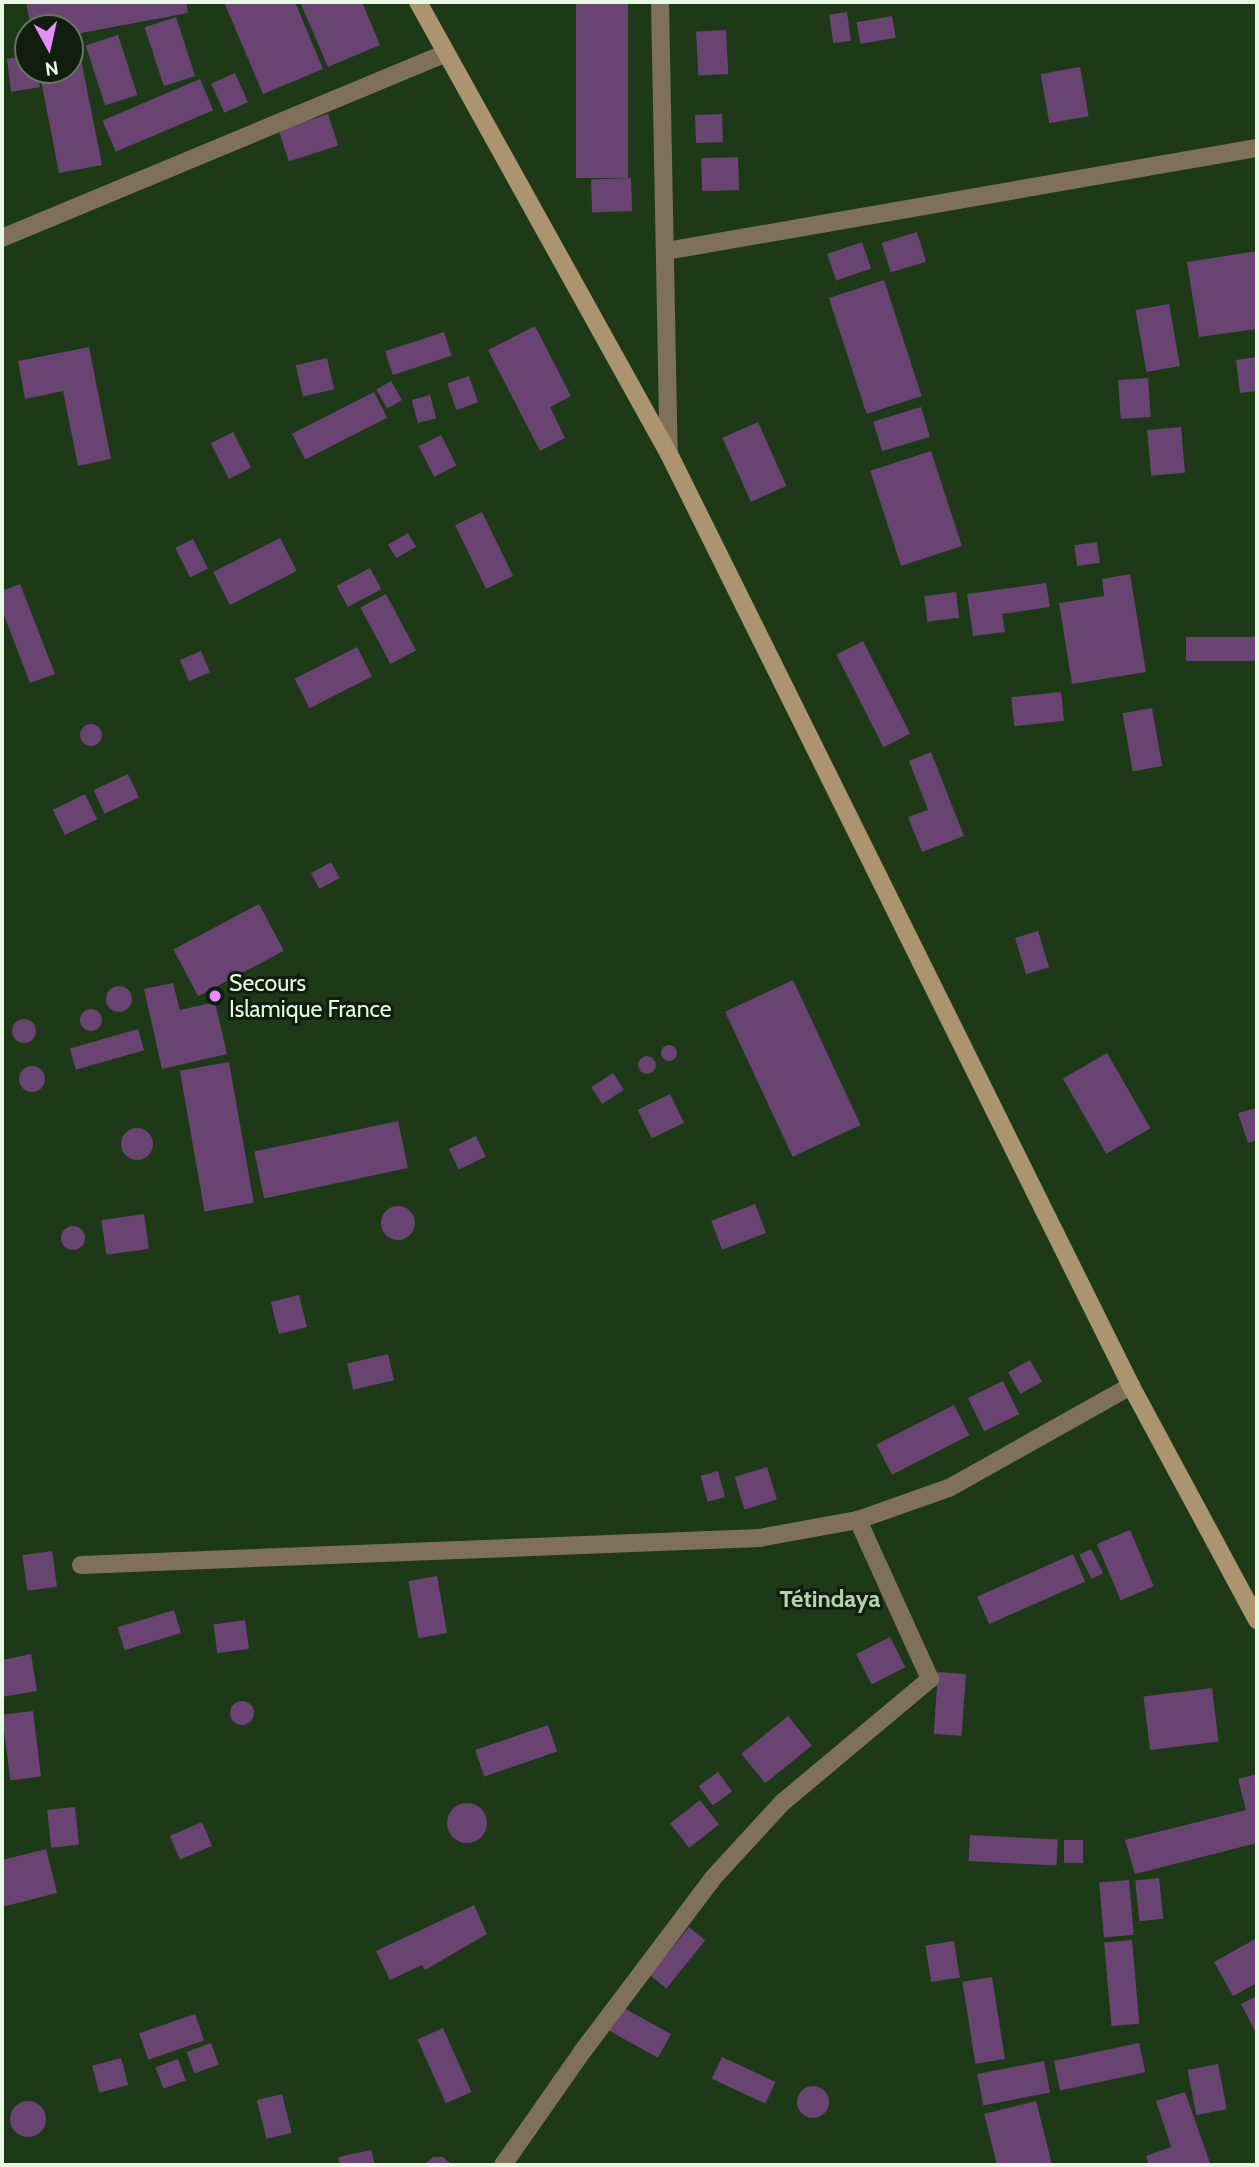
<!DOCTYPE html>
<html>
<head>
<meta charset="utf-8">
<style>
	body { margin:0 }
	#map { position:relative; width:1259px; height:2167px; overflow:hidden; background:#1d3918; font-family:Cabin,sans-serif }
	div>[style] { position:absolute }
	.building>* { inset:0; background:#694371; transform-origin:0 0 }
	.round { border-radius:50% }
	.minor>* { height:18px; margin:-9px; padding:0 9px; transform-origin:9px; border-radius:9px; background:#7f7159 }
	.secondary>* { height:18px; margin:-9px; padding:0 9px; transform-origin:9px; border-radius:9px; background:#ab946e }
	.dots>* { width:19px; height:19px; translate:-50% -50%; box-sizing:border-box; border:4px solid #111d0e; border-radius:50% }
	span { translate:-50% -50%; white-space:nowrap; text-align:center; line-height:1.15; -webkit-text-stroke:6px #111d0e; paint-order:stroke }
	.poi-label { font-size:23px; color:#e7f8e3 }
	.left { translate:0 -50%; text-align:left }
	.neighbourhood-label { font-size:24px; color:#b3d4ac; font-weight:700 }
	.frame { position:absolute; inset:0; border:4px solid #e7f8e3; pointer-events:none }
	.north { position:absolute; left:14px; top:14px; width:70px; height:70px; box-sizing:border-box; background:#111d0e; border:2px solid #677563; border-radius:50%; rotate:172deg; font-size:19px; font-weight:700; line-height:28px; text-align:center; color:#e7f8e3 }
	.north::after { content:''; display:block; margin:auto; width:24px; height:32px; background:#e98dfd; clip-path:polygon(50% 0,100% 100%,50% 72%,0 100%) }
</style>
</head>
<body>
<div id="map">
	<div class="building">
		<div style="clip-path:polygon(26px 2px,186px 2px,188px 13px,76px 34px,102px 165px,59px 173px,39px 70px,70px 70px,70px 28px,31px 28px)"></div>
		<div style="clip-path:polygon(224px 2px,295px 2px,323px 69px,263px 94px)"></div>
		<div style="clip-path:polygon(300px 2px,362px 2px,380px 45px,328px 67px)"></div>
		<div style="left:576px;top:2px;width:52px;height:176px"></div>
		<div style="left:847px;top:12px;width:29px;height:18px;rotate:82deg"></div>
		<div style="left:892px;top:16px;width:22px;height:36px;rotate:80deg"></div>
		<div style="left:176px;top:17px;width:62px;height:33px;rotate:72deg"></div>
		<div style="left:726px;top:30px;width:44px;height:30px;rotate:87deg"></div>
		<div style="left:118px;top:35px;width:63px;height:34px;rotate:72deg"></div>
		<div style="clip-path:polygon(28px 55px,28px 70px,37px 70px,40px 87px,11px 92px,7px 59px)"></div>
		<div style="left:1080px;top:67px;width:50px;height:40px;rotate:80deg"></div>
		<div style="left:235px;top:73px;width:32px;height:26px;rotate:66deg"></div>
		<div style="left:200px;top:79px;width:34px;height:106px;rotate:67deg"></div>
		<div style="left:328px;top:114px;width:33px;height:52px;rotate:72deg"></div>
		<div style="left:722px;top:114px;width:28px;height:27px;rotate:88deg"></div>
		<div style="left:738px;top:157px;width:33px;height:37px;rotate:88deg"></div>
		<div style="left:631px;top:178px;width:33px;height:40px;rotate:88deg"></div>
		<div style="left:917px;top:232px;width:31px;height:37px;rotate:73deg"></div>
		<div style="left:862px;top:242px;width:28px;height:37px;rotate:71deg"></div>
		<div style="clip-path:polygon(1257px 251px,1257px 329px,1199px 337px,1187px 262px)"></div>
		<div style="left:884px;top:280px;width:122px;height:58px;rotate:72deg"></div>
		<div style="left:1169px;top:304px;width:63px;height:34px;rotate:80deg"></div>
		<div style="clip-path:polygon(535px 326px,571px 396px,550px 407px,565px 438px,540px 451px,488px 350px)"></div>
		<div style="left:444px;top:332px;width:25px;height:62px;rotate:72deg"></div>
		<div style="clip-path:polygon(89px 347px,111px 459px,78px 466px,63px 391px,25px 399px,18px 361px)"></div>
		<div style="clip-path:polygon(1257px 357px,1257px 391px,1240px 393px,1236px 360px)"></div>
		<div style="left:327px;top:358px;width:32px;height:32px;rotate:77deg"></div>
		<div style="left:469px;top:376px;width:28px;height:23px;rotate:71deg"></div>
		<div style="left:1148px;top:378px;width:39px;height:30px;rotate:86deg"></div>
		<div style="left:391px;top:381px;width:22px;height:17px;rotate:60deg"></div>
		<div style="left:374px;top:392px;width:29px;height:92px;rotate:63deg"></div>
		<div style="left:430px;top:395px;width:24px;height:19px;rotate:75deg"></div>
		<div style="left:921px;top:407px;width:31px;height:50px;rotate:73deg"></div>
		<div style="left:758px;top:422px;width:70px;height:39px;rotate:66deg"></div>
		<div style="left:1181px;top:427px;width:46px;height:34px;rotate:85deg"></div>
		<div style="left:233px;top:432px;width:40px;height:25px;rotate:63deg"></div>
		<div style="left:441px;top:435px;width:34px;height:25px;rotate:63deg"></div>
		<div style="left:931px;top:451px;width:100px;height:64px;rotate:72deg"></div>
		<div style="left:482px;top:512px;width:71px;height:30px;rotate:64deg"></div>
		<div style="left:408px;top:533px;width:16px;height:23px;rotate:60deg"></div>
		<div style="left:280px;top:538px;width:37px;height:75px;rotate:63deg"></div>
		<div style="left:193px;top:539px;width:33px;height:20px;rotate:63deg"></div>
		<div style="left:1097px;top:542px;width:21px;height:23px;rotate:82deg"></div>
		<div style="left:370px;top:568px;width:24px;height:38px;rotate:62deg"></div>
		<div style="clip-path:polygon(1130px 574px,1146px 672px,1072px 684px,1059px 603px,1104px 596px,1102px 579px)"></div>
		<div style="clip-path:polygon(1046px 583px,1050px 607px,1002px 614px,1005px 632px,973px 636px,967px 594px)"></div>
		<div style="clip-path:polygon(20px 584px,55px 674px,30px 683px,2px 610px,2px 591px)"></div>
		<div style="left:956px;top:592px;width:26px;height:32px;rotate:83deg"></div>
		<div style="left:386px;top:594px;width:64px;height:29px;rotate:62deg"></div>
		<div style="left:1257px;top:637px;width:24px;height:71px;rotate:90deg"></div>
		<div style="left:863px;top:641px;width:104px;height:30px;rotate:63deg"></div>
		<div style="left:357px;top:647px;width:33px;height:70px;rotate:63deg"></div>
		<div style="left:201px;top:651px;width:23px;height:23px;rotate:67deg"></div>
		<div style="left:1061px;top:692px;width:29px;height:50px;rotate:84deg"></div>
		<div style="left:1152px;top:708px;width:59px;height:30px;rotate:80deg"></div>
		<div class="round" style="left:80px;top:724px;width:22px;height:22px"></div>
		<div style="clip-path:polygon(931px 752px,964px 836px,922px 852px,908px 817px,928px 810px,909px 761px)"></div>
		<div style="left:128px;top:774px;width:26px;height:38px;rotate:65deg"></div>
		<div style="left:85px;top:794px;width:28px;height:36px;rotate:64deg"></div>
		<div style="left:331px;top:862px;width:18px;height:23px;rotate:61deg"></div>
		<div style="left:259px;top:904px;width:53px;height:97px;rotate:62deg"></div>
		<div style="left:1038px;top:931px;width:38px;height:24px;rotate:73deg"></div>
		<div style="left:793px;top:980px;width:160px;height:75px;rotate:65deg"></div>
		<div style="clip-path:polygon(173px 983px,180px 1010px,215px 1002px,227px 1054px,162px 1069px,144px 989px)"></div>
		<div class="round" style="left:106px;top:986px;width:26px;height:26px"></div>
		<div class="round" style="left:80px;top:1009px;width:22px;height:22px"></div>
		<div class="round" style="left:12px;top:1019px;width:24px;height:24px"></div>
		<div style="left:138px;top:1029px;width:22px;height:71px;rotate:74deg"></div>
		<div class="round" style="left:661px;top:1045px;width:16px;height:16px"></div>
		<div style="left:1107px;top:1053px;width:87px;height:51px;rotate:60deg"></div>
		<div class="round" style="left:638px;top:1056px;width:18px;height:18px"></div>
		<div style="left:229px;top:1062px;width:143px;height:50px;rotate:80deg"></div>
		<div class="round" style="left:19px;top:1066px;width:26px;height:26px"></div>
		<div style="left:613px;top:1073px;width:20px;height:26px;rotate:57deg"></div>
		<div style="left:670px;top:1094px;width:32px;height:36px;rotate:64deg"></div>
		<div style="clip-path:polygon(1257px 1108px,1257px 1140px,1248px 1143px,1238px 1113px)"></div>
		<div style="left:398px;top:1121px;width:48px;height:147px;rotate:78deg"></div>
		<div class="round" style="left:121px;top:1128px;width:32px;height:32px"></div>
		<div style="left:476px;top:1136px;width:23px;height:30px;rotate:65deg"></div>
		<div style="left:755px;top:1204px;width:31px;height:47px;rotate:69deg"></div>
		<div class="round" style="left:381px;top:1206px;width:34px;height:34px"></div>
		<div style="left:144px;top:1214px;width:35px;height:43px;rotate:82deg"></div>
		<div class="round" style="left:61px;top:1226px;width:24px;height:24px"></div>
		<div style="left:299px;top:1295px;width:33px;height:29px;rotate:76deg"></div>
		<div style="left:388px;top:1354px;width:27px;height:42px;rotate:77deg"></div>
		<div style="left:1030px;top:1360px;width:25px;height:25px;rotate:61deg"></div>
		<div style="left:1003px;top:1381px;width:37px;height:39px;rotate:64deg"></div>
		<div style="left:954px;top:1405px;width:34px;height:87px;rotate:63deg"></div>
		<div style="left:767px;top:1467px;width:34px;height:34px;rotate:73deg"></div>
		<div style="left:718px;top:1471px;width:27px;height:18px;rotate:75deg"></div>
		<div style="left:1130px;top:1530px;width:61px;height:36px;rotate:67deg"></div>
		<div style="left:1091px;top:1549px;width:27px;height:13px;rotate:63deg"></div>
		<div style="left:52px;top:1551px;width:36px;height:30px;rotate:82deg"></div>
		<div style="left:1073px;top:1554px;width:30px;height:105px;rotate:66deg"></div>
		<div style="left:437px;top:1576px;width:58px;height:29px;rotate:80deg"></div>
		<div style="left:174px;top:1610px;width:24px;height:59px;rotate:73deg"></div>
		<div style="left:245px;top:1620px;width:29px;height:32px;rotate:82deg"></div>
		<div style="left:890px;top:1637px;width:34px;height:38px;rotate:63deg"></div>
		<div style="clip-path:polygon(31px 1654px,37px 1691px,2px 1697px,2px 1660px)"></div>
		<div style="left:938px;top:1672px;width:28px;height:62px;rotate:4deg"></div>
		<div style="left:1212px;top:1688px;width:54px;height:69px;rotate:83deg"></div>
		<div class="round" style="left:230px;top:1701px;width:24px;height:24px"></div>
		<div style="left:33px;top:1711px;width:66px;height:31px;rotate:83deg"></div>
		<div style="left:788px;top:1716px;width:38px;height:60px;rotate:51deg"></div>
		<div style="left:548px;top:1725px;width:28px;height:77px;rotate:71deg"></div>
		<div style="left:718px;top:1772px;width:24px;height:24px;rotate:54deg"></div>
		<div style="clip-path:polygon(1257px 1774px,1257px 1843px,1135px 1874px,1125px 1840px,1246px 1810px,1238px 1779px)"></div>
		<div style="left:700px;top:1800px;width:31px;height:38px;rotate:52deg"></div>
		<div class="round" style="left:447px;top:1803px;width:40px;height:40px"></div>
		<div style="left:75px;top:1807px;width:38px;height:28px;rotate:84deg"></div>
		<div style="left:202px;top:1822px;width:26px;height:35px;rotate:67deg"></div>
		<div style="left:970px;top:1835px;width:88px;height:26px;rotate:3deg"></div>
		<div style="left:1064px;top:1840px;width:19px;height:23px"></div>
		<div style="clip-path:polygon(46px 1849px,57px 1893px,2px 1907px,2px 1860px)"></div>
		<div style="left:1159px;top:1878px;width:41px;height:24px;rotate:84deg"></div>
		<div style="left:1129px;top:1880px;width:55px;height:30px;rotate:85deg"></div>
		<div style="clip-path:polygon(474px 1905px,487px 1934px,425px 1970px,422px 1965px,390px 1980px,376px 1951px)"></div>
		<div style="left:689px;top:1927px;width:21px;height:62px;rotate:39deg"></div>
		<div style="clip-path:polygon(1257px 1938px,1257px 1983px,1233px 1996px,1214px 1962px)"></div>
		<div style="left:1132px;top:1940px;width:84px;height:28px;rotate:85deg"></div>
		<div style="left:954px;top:1941px;width:37px;height:29px;rotate:81deg"></div>
		<div style="left:992px;top:1977px;width:83px;height:30px;rotate:81deg"></div>
		<div style="clip-path:polygon(1257px 1996px,1257px 2035px,1241px 2004px)"></div>
		<div style="left:622px;top:2007px;width:56px;height:27px;rotate:29deg"></div>
		<div style="left:195px;top:2014px;width:28px;height:59px;rotate:71deg"></div>
		<div style="left:443px;top:2028px;width:70px;height:28px;rotate:66deg"></div>
		<div style="left:211px;top:2043px;width:23px;height:26px;rotate:70deg"></div>
		<div style="left:1139px;top:2043px;width:30px;height:87px;rotate:78deg"></div>
		<div style="left:722px;top:2057px;width:59px;height:24px;rotate:25deg"></div>
		<div style="left:121px;top:2058px;width:28px;height:30px;rotate:75deg"></div>
		<div style="left:178px;top:2059px;width:23px;height:24px;rotate:70deg"></div>
		<div style="left:1044px;top:2061px;width:32px;height:68px;rotate:79deg"></div>
		<div style="left:1218px;top:2064px;width:46px;height:31px;rotate:79deg"></div>
		<div class="round" style="left:797px;top:2086px;width:32px;height:32px"></div>
		<div style="clip-path:polygon(1185px 2092px,1210px 2163px,1149px 2165px,1146px 2156px,1171px 2147px,1156px 2101px)"></div>
		<div style="left:282px;top:2094px;width:40px;height:26px;rotate:76deg"></div>
		<div style="clip-path:polygon(1036px 2101px,1052px 2165px,997px 2165px,984px 2114px)"></div>
		<div class="round" style="left:10px;top:2101px;width:36px;height:36px"></div>
		<div style="clip-path:polygon(371px 2150px,375px 2165px,340px 2165px,338px 2157px)"></div>
		<div style="clip-path:polygon(433px 2157px,443px 2157px,452px 2165px,424px 2165px)"></div>
	</div>
	<div class="minor">
		<div style="left:660px;top:2px;width:452px;rotate:88.9deg"></div>
		<div style="left:2px;top:238px;width:481px;rotate:-22.6deg"></div>
		<div style="left:666px;top:251px;width:600px;rotate:-9.89deg"></div>
		<div style="left:81px;top:1565px;width:679px;rotate:-2.28deg"></div>
		<div style="left:759px;top:1538px;width:101px;rotate:-10.3deg"></div>
		<div style="left:858px;top:1520px;width:96px;rotate:-19.4deg"></div>
		<div style="left:949px;top:1488px;width:209px;rotate:-29.3deg"></div>
		<div style="left:503px;top:2165px;width:138px;rotate:-55deg"></div>
		<div style="left:582px;top:2052px;width:218px;rotate:-53deg"></div>
		<div style="left:713px;top:1878px;width:103px;rotate:-47.4deg"></div>
		<div style="left:783px;top:1802px;width:192px;rotate:-39.9deg"></div>
		<div style="left:930px;top:1679px;width:175px;rotate:-114.4deg"></div>
	</div>
	<div class="secondary">
		<div style="left:418px;top:2px;width:517px;rotate:60.96deg"></div>
		<div style="left:669px;top:454px;width:1040px;rotate:63.63deg"></div>
		<div style="left:1131px;top:1386px;width:266px;rotate:61.7deg"></div>
	</div>
	<div class="dots">
		<div style="left:215px;top:996px;background:#e98dfd"></div>
	</div>
	<div class="poi-label">
		<span class="left" style="left:229px;top:996px">Secours<br>Islamique France</span>
	</div>
	<div class="neighbourhood-label">
		<span style="left:830px;top:1599px">Tétindaya</span>
	</div>
	<div class="frame"></div>
	<div class="north">N</div>
</div>
</body>
</html>
